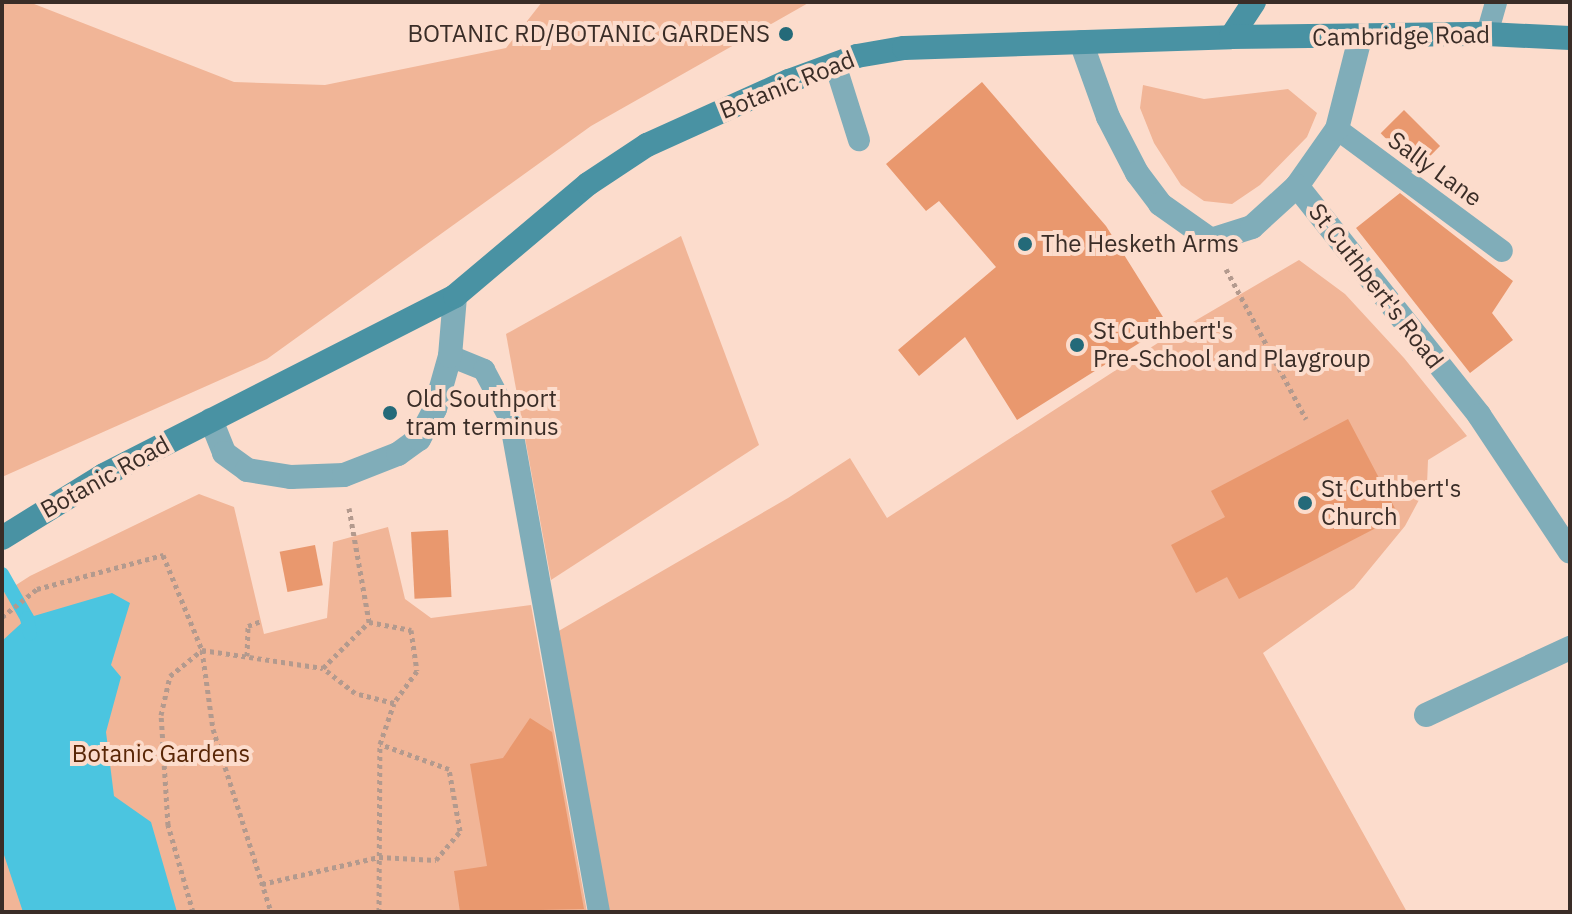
<!DOCTYPE html>
<html>
<head>
<meta charset="utf-8">
<style>
	body { margin:0 }
	#map { position:relative; width:1572px; height:914px; overflow:hidden; background:#fcdccc; font-family:"IBM Plex Sans",sans-serif }
	div>[style] { position:absolute }
	.green>* { inset:0; background:#f1b597 }
	.water>* { inset:0; background:#4bc5e0 }
	.stream>* { height:14px; margin:-7px; padding:0 7px; transform-origin:7px; border-radius:7px; background:#4bc5e0 }
	.building>* { inset:0; background:#e9986e; transform-origin:0 0 }
	.path>* { height:5px; margin-top:-2.5px; transform-origin:0; background:repeating-linear-gradient(90deg,#b39a8e 0 4px,transparent 0 8px) }
	.lane>* { height:22px; margin:-11px; padding:0 11px; transform-origin:11px; border-radius:11px; background:#80adb9 }
	.street>* { height:24px; margin:-12px; padding:0 12px; transform-origin:12px; border-radius:12px; background:#80adb9 }
	.secondary>* { height:24px; margin:-12px; padding:0 12px; transform-origin:12px; border-radius:12px; background:#4992a3 }
	.dots>* { width:22px; height:22px; translate:-50% -50%; box-sizing:border-box; border:4px solid #fcdccc; border-radius:50% }
	span { translate:-50% -50%; white-space:nowrap; text-align:center; line-height:1.15; -webkit-text-stroke:8px #fcdccc; paint-order:stroke }
	.poi-label { font-size:24px; color:#3a2d27 }
	.right { translate:-100% -50%; text-align:right }
	.left { translate:0 -50%; text-align:left }
	.street-label { font-size:24px; color:#3a2d27 }
	.park-label { font-size:24px; color:#592606 }
	.frame { position:absolute; inset:0; border:4px solid #3a2d27; pointer-events:none }
</style>
</head>
<body>
<div id="map">
	<div class="green">
		<div style="clip-path:polygon(2px 2px,29px 2px,234px 82px,325px 85px,506px 48px,542px 2px,810px 2px,591px 126px,267px 359px,2px 477px)"></div>
		<div style="clip-path:polygon(1143px 85px,1204px 99px,1288px 89px,1317px 113px,1307px 137px,1260px 185px,1232px 204px,1204px 201px,1181px 185px,1154px 143px,1140px 108px)"></div>
		<div style="clip-path:polygon(681px 236px,759px 445px,551px 580px,506px 334px)"></div>
		<div style="clip-path:polygon(1299px 260px,1345px 294px,1404px 358px,1467px 436px,1428px 460px,1427px 485px,1405px 526px,1354px 588px,1263px 653px,1407px 912px,602px 912px,550px 636px,788px 498px,850px 458px,887px 518px,1164px 339px)"></div>
		<div style="clip-path:polygon(199px 494px,234px 507px,264px 634px,327px 618px,333px 542px,388px 527px,405px 599px,431px 618px,531px 605px,587px 912px,2px 912px,2px 594px,30px 576px)"></div>
	</div>
	<div class="water">
		<div style="clip-path:polygon(112px 593px,130px 603px,111px 665px,121px 677px,106px 732px,114px 796px,151px 822px,177px 912px,23px 912px,2px 849px,2px 641px,27px 618px)"></div>
	</div>
	<div class="stream">
		<div style="left:2px;top:574px;width:51px;rotate:60.4deg"></div>
		<div style="left:27px;top:618px;width:16px;rotate:79deg"></div>
	</div>
	<div class="building">
		<div style="clip-path:polygon(982px 82px,1106px 226px,1168px 325px,1017px 420px,965px 337px,919px 376px,898px 350px,996px 267px,939px 201px,926px 211px,886px 164px)"></div>
		<div style="left:1404px;top:110px;width:51px;height:33px;rotate:45deg"></div>
		<div style="clip-path:polygon(1400px 193px,1513px 281px,1492px 313px,1513px 340px,1470px 373px,1356px 228px)"></div>
		<div style="clip-path:polygon(1348px 419px,1399px 516px,1239px 599px,1227px 577px,1196px 593px,1171px 545px,1225px 517px,1211px 491px)"></div>
		<div style="left:448px;top:530px;width:67px;height:37px;rotate:87deg"></div>
		<div style="left:315px;top:545px;width:41px;height:36px;rotate:79deg"></div>
		<div style="clip-path:polygon(530px 718px,552px 732px,584px 909px,460px 912px,454px 871px,487px 866px,470px 764px,503px 758px)"></div>
	</div>
	<div class="path">
		<div style="left:1226px;top:269px;width:170px;rotate:61.9deg"></div>
		<div style="left:349px;top:508px;width:116px;rotate:80deg"></div>
		<div style="left:2px;top:617px;width:45px;rotate:-38.7deg"></div>
		<div style="left:37px;top:589px;width:131px;rotate:-15.1deg"></div>
		<div style="left:163px;top:555px;width:103px;rotate:67.7deg"></div>
		<div style="left:202px;top:650px;width:80px;rotate:82.1deg"></div>
		<div style="left:213px;top:729px;width:192px;rotate:72.4deg"></div>
		<div style="left:369px;top:622px;width:43px;rotate:10.8deg"></div>
		<div style="left:411px;top:630px;width:41px;rotate:81.7deg"></div>
		<div style="left:417px;top:671px;width:39px;rotate:126deg"></div>
		<div style="left:394px;top:703px;width:40px;rotate:-165.6deg"></div>
		<div style="left:355px;top:693px;width:41px;rotate:-142deg"></div>
		<div style="left:323px;top:668px;width:65px;rotate:-45deg"></div>
		<div style="left:247px;top:656px;width:30px;rotate:-88deg"></div>
		<div style="left:248px;top:626px;width:14px;rotate:-21deg"></div>
		<div style="left:262px;top:884px;width:120px;rotate:-13deg"></div>
		<div style="left:379px;top:857px;width:57px;rotate:3deg"></div>
		<div style="left:436px;top:860px;width:38px;rotate:-50deg"></div>
		<div style="left:460px;top:831px;width:63px;rotate:-100.1deg"></div>
		<div style="left:449px;top:769px;width:73px;rotate:-160.1deg"></div>
		<div style="left:193px;top:912px;width:91px;rotate:-106deg"></div>
		<div style="left:168px;top:825px;width:110px;rotate:-93.6deg"></div>
		<div style="left:161px;top:715px;width:40px;rotate:-77deg"></div>
		<div style="left:170px;top:676px;width:41px;rotate:-39.1deg"></div>
		<div style="left:202px;top:650px;width:122px;rotate:8.5deg"></div>
		<div style="left:379px;top:912px;width:168px;rotate:-89.7deg"></div>
		<div style="left:380px;top:744px;width:43px;rotate:-71.1deg"></div>
	</div>
	<div class="lane">
		<div style="left:1487px;top:34px;width:33px;rotate:-74deg"></div>
		<div style="left:835px;top:64px;width:80px;rotate:72.5deg"></div>
		<div style="left:1337px;top:129px;width:205px;rotate:36.5deg"></div>
		<div style="left:450px;top:356px;width:37px;rotate:22deg"></div>
		<div style="left:484px;top:370px;width:55px;rotate:62deg"></div>
		<div style="left:510px;top:419px;width:501px;rotate:79.77deg"></div>
	</div>
	<div class="street">
		<div style="left:1081px;top:42px;width:80px;rotate:70.2deg"></div>
		<div style="left:1108px;top:117px;width:63px;rotate:62.6deg"></div>
		<div style="left:1137px;top:173px;width:39px;rotate:53deg"></div>
		<div style="left:1160px;top:204px;width:62px;rotate:35.2deg"></div>
		<div style="left:1211px;top:240px;width:43px;rotate:-17.6deg"></div>
		<div style="left:1252px;top:227px;width:61px;rotate:-42.3deg"></div>
		<div style="left:1297px;top:186px;width:70px;rotate:-54.9deg"></div>
		<div style="left:1337px;top:129px;width:94px;rotate:-75.8deg"></div>
		<div style="left:1297px;top:186px;width:293px;rotate:51.5deg"></div>
		<div style="left:1479px;top:415px;width:164px;rotate:56.4deg"></div>
		<div style="left:211px;top:420px;width:35px;rotate:68deg"></div>
		<div style="left:224px;top:453px;width:29px;rotate:36deg"></div>
		<div style="left:247px;top:470px;width:45px;rotate:9deg"></div>
		<div style="left:291px;top:477px;width:53px;rotate:-2.2deg"></div>
		<div style="left:344px;top:475px;width:58px;rotate:-21.3deg"></div>
		<div style="left:398px;top:454px;width:26px;rotate:-36deg"></div>
		<div style="left:419px;top:439px;width:34px;rotate:-62deg"></div>
		<div style="left:435px;top:409px;width:55px;rotate:-74.2deg"></div>
		<div style="left:450px;top:356px;width:60px;rotate:-85.2deg"></div>
		<div style="left:1426px;top:715px;width:159px;rotate:-25deg"></div>
	</div>
	<div class="secondary">
		<div style="left:1231px;top:37px;width:42px;rotate:-56.7deg"></div>
		<div style="left:2px;top:538px;width:120px;rotate:-31.7deg"></div>
		<div style="left:104px;top:475px;width:394px;rotate:-27deg"></div>
		<div style="left:455px;top:296px;width:174px;rotate:-40.1deg"></div>
		<div style="left:588px;top:184px;width:71px;rotate:-33.5deg"></div>
		<div style="left:647px;top:145px;width:156px;rotate:-24.3deg"></div>
		<div style="left:789px;top:81px;width:72px;rotate:-20.2deg"></div>
		<div style="left:857px;top:56px;width:48px;rotate:-9.7deg"></div>
		<div style="left:904px;top:48px;width:327px;rotate:-1.9deg"></div>
		<div style="left:1231px;top:37px;width:256px;rotate:-0.7deg"></div>
		<div style="left:1487px;top:34px;width:83px;rotate:2.8deg"></div>
	</div>
	<div class="dots">
		<div style="left:786px;top:34px;background:#246a79"></div>
		<div style="left:1025px;top:244px;background:#246a79"></div>
		<div style="left:1077px;top:345px;background:#246a79"></div>
		<div style="left:390px;top:413px;background:#246a79"></div>
		<div style="left:1305px;top:503px;background:#246a79"></div>
	</div>
	<div class="poi-label">
		<span class="right" style="left:770px;top:34px">BOTANIC RD/BOTANIC GARDENS</span>
		<span class="left" style="left:1041px;top:244px">The Hesketh Arms</span>
		<span class="left" style="left:1093px;top:345px">St Cuthbert's<br>Pre-School and Playgroup</span>
		<span class="left" style="left:406px;top:413px">Old Southport<br>tram terminus</span>
		<span class="left" style="left:1321px;top:503px">St Cuthbert's<br>Church</span>
	</div>
	<div class="street-label">
		<span style="left:1401px;top:36px;rotate:-1deg">Cambridge Road</span>
		<span style="left:787px;top:85px;rotate:-22deg">Botanic Road</span>
		<span style="left:1435px;top:169px;rotate:36deg">Sally Lane</span>
		<span style="left:1376px;top:286px;rotate:52deg">St Cuthbert's Road</span>
		<span style="left:105px;top:477px;rotate:-29deg">Botanic Road</span>
	</div>
	<div class="park-label">
		<span style="left:161px;top:754px">Botanic Gardens</span>
	</div>
	<div class="frame"></div>
</div>
</body>
</html>
